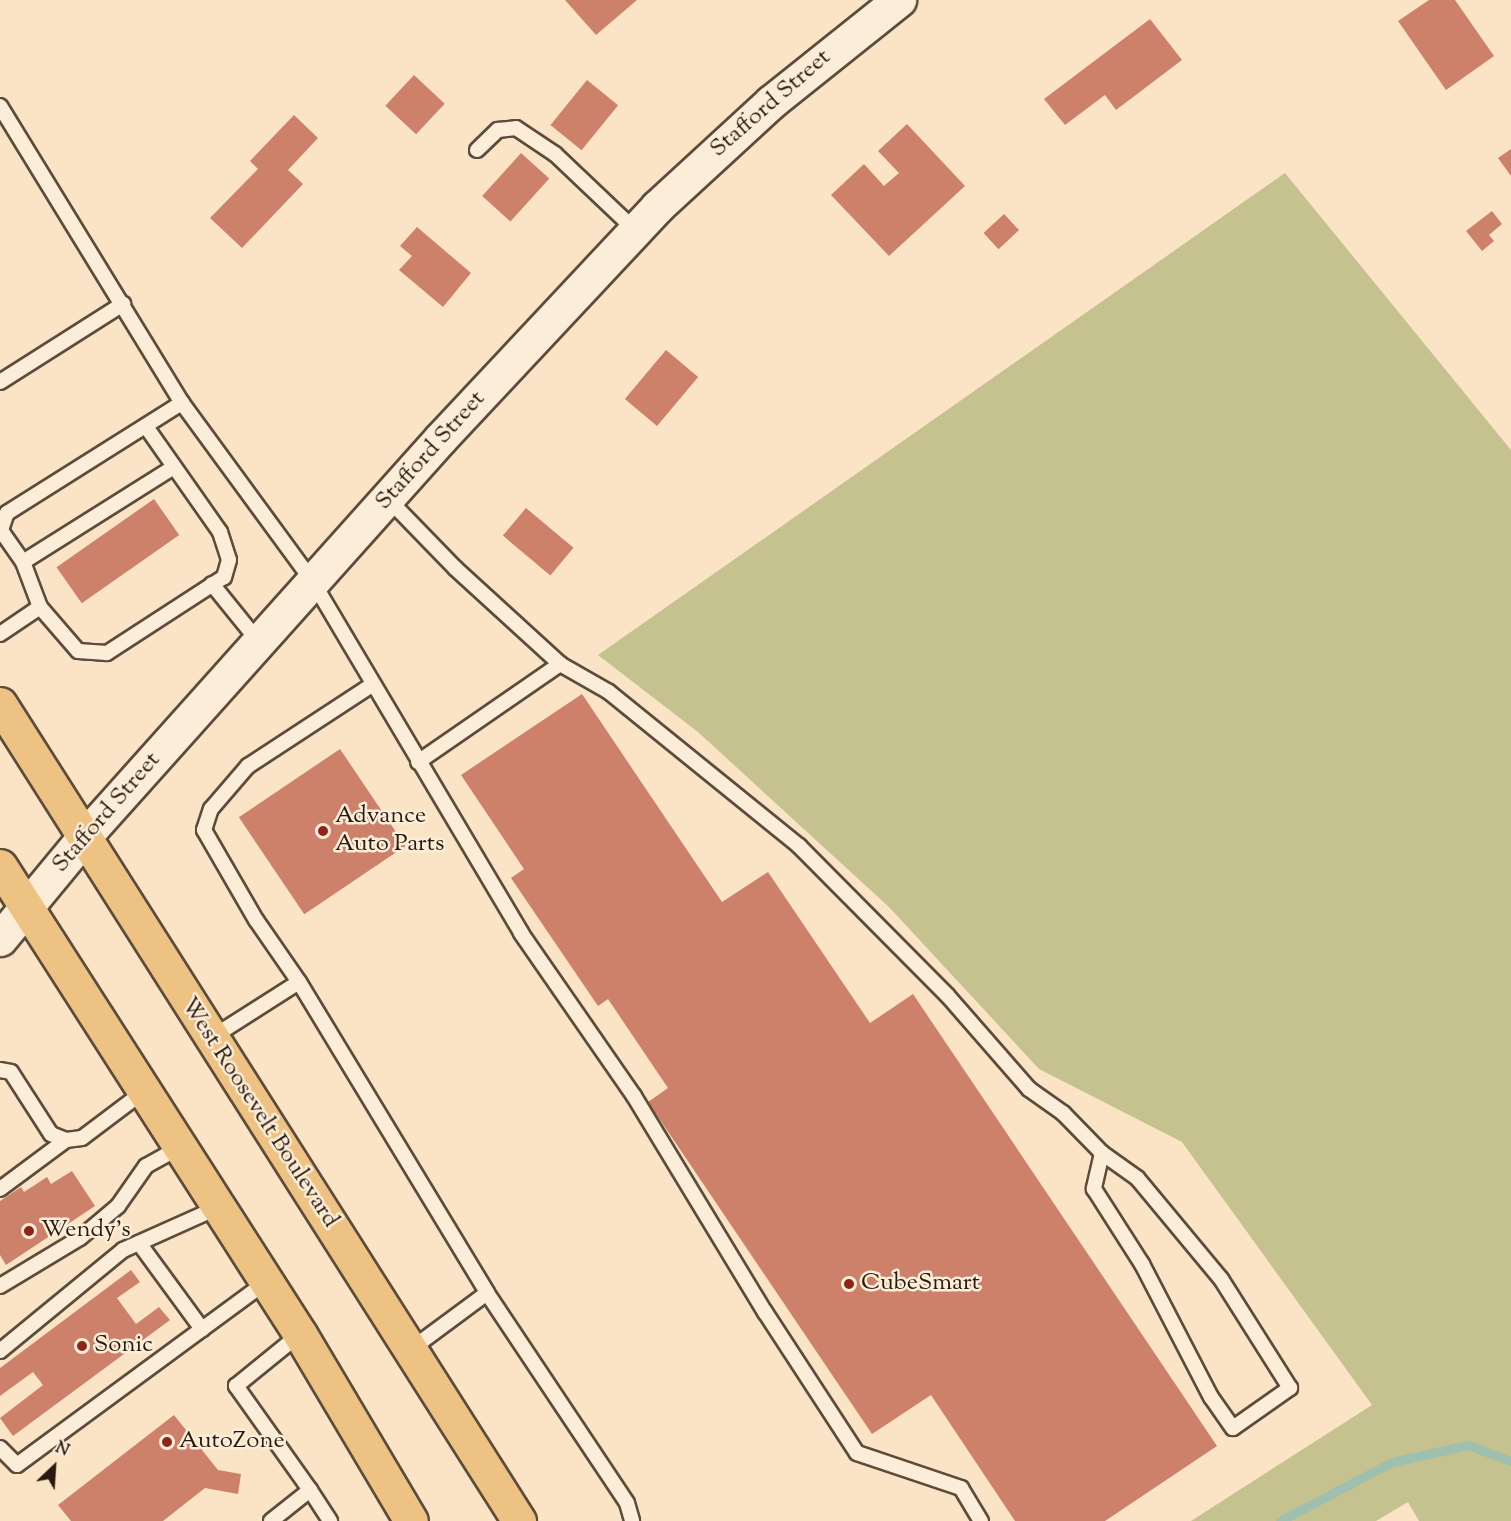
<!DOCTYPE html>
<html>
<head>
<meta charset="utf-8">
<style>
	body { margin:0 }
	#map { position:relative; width:1511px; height:1521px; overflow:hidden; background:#fae4c5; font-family:"Sorts Mill Goudy",serif }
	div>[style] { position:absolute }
	.green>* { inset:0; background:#c5c290 }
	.stream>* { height:9px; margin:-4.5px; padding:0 4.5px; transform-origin:4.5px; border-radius:4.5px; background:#9fbfaf }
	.building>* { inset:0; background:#cd816b; transform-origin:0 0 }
	.roads { filter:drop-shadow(2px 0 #5c4c3c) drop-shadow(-2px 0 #5c4c3c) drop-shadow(0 2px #5c4c3c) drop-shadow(0 -2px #5c4c3c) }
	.lane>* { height:14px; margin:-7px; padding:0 7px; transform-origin:7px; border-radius:7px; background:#fcedd9 }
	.secondary>* { height:33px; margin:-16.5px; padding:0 16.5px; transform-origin:16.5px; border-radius:16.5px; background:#fcedd9 }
	.highway>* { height:33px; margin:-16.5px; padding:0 16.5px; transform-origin:16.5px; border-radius:16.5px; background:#edc282 }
	.dots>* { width:16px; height:16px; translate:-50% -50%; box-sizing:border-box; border:3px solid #fcedd9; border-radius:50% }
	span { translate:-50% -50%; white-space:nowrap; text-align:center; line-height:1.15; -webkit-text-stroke:5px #fcedd9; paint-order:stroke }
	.street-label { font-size:24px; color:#271a0f }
	.poi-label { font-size:24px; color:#271a0f }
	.left { translate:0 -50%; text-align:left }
	.north { position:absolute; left:24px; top:1437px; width:60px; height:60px; -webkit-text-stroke:4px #fcedd9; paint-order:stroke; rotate:25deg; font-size:16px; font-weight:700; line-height:24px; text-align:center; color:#271a0f }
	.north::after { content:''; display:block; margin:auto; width:21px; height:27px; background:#271a0f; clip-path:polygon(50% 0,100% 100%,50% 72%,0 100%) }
</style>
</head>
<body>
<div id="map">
	<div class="green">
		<div style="clip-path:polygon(1285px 173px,1511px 450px,1511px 1521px,1419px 1521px,1408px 1502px,1376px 1521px,1191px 1521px,1372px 1405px,1182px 1142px,1039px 1069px,889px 907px,698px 732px,598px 655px)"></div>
	</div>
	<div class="stream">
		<div style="left:1280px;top:1521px;width:127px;rotate:-27.8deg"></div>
		<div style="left:1392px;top:1462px;width:78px;rotate:-12.6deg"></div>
		<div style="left:1468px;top:1445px;width:46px;rotate:20.4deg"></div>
	</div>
	<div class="building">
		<div style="clip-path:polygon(565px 0,637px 0,596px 35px)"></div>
		<div style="clip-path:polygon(1429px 0,1455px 0,1494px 56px,1446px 90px,1398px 21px)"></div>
		<div style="clip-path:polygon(1150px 19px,1182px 60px,1116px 110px,1105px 95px,1065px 125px,1044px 99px)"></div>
		<div style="left:414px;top:75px;width:42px;height:42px;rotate:43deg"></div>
		<div style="left:587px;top:80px;width:40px;height:58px;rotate:39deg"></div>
		<div style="clip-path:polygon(294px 115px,318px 138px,288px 170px,303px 184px,242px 248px,210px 218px,258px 169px,250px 161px)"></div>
		<div style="clip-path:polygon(907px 124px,965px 186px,889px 256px,831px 195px,864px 164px,884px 186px,899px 173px,878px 151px)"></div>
		<div style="clip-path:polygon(1511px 149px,1511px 176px,1498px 158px)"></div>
		<div style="left:521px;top:153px;width:38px;height:58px;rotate:42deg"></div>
		<div style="clip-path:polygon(1492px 211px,1502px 224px,1489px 235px,1494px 241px,1482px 251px,1466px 231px)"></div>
		<div style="left:1004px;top:214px;width:22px;height:28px;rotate:47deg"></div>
		<div style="clip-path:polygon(417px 227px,471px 273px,443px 307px,399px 270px,412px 256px,400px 246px)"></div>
		<div style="left:666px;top:350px;width:42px;height:64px;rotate:40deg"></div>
		<div style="left:154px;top:499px;width:44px;height:119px;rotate:55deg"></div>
		<div style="left:526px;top:508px;width:62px;height:36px;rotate:40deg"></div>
		<div style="clip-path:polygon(582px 694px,722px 902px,768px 872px,870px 1023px,913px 994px,1217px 1446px,1105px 1521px,1015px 1521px,931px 1395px,872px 1434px,648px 1102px,668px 1088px,608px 999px,598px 1006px,511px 878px,524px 869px,461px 775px)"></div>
		<div style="left:340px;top:749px;width:117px;height:122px;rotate:56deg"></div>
		<div style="clip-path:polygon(72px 1171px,95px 1206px,6px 1265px,0 1255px,0 1201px,21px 1187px,24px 1192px,47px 1177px,51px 1184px)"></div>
		<div style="clip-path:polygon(131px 1270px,140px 1282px,117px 1298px,136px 1324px,159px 1307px,170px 1320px,13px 1436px,0 1418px,43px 1385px,33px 1372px,0 1396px,0 1368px)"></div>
		<div style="clip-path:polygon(174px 1415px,218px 1470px,241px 1474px,238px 1494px,205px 1488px,163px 1521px,71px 1521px,58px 1505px)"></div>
	</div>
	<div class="roads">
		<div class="lane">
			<div style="left:0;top:106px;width:348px;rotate:58.5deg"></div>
			<div style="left:182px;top:403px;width:222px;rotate:53.8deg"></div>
			<div style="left:313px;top:582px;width:408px;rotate:59.3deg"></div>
			<div style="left:521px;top:933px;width:198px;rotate:55.3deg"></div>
			<div style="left:634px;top:1096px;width:253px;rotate:58.8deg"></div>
			<div style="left:765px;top:1312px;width:168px;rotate:56.9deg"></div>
			<div style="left:857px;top:1453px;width:110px;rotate:18.6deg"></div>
			<div style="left:961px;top:1488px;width:39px;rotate:59deg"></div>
			<div style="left:477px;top:150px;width:29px;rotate:-44deg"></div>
			<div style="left:498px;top:130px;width:18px;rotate:-6deg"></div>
			<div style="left:516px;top:128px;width:47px;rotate:33.7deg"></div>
			<div style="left:555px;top:154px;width:110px;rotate:43.5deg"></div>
			<div style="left:0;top:382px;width:146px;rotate:-32.4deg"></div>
			<div style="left:147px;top:428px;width:127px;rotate:54.9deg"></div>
			<div style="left:220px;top:532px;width:29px;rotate:72deg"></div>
			<div style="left:229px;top:560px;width:18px;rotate:106deg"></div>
			<div style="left:224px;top:577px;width:140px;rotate:147deg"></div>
			<div style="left:107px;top:653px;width:29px;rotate:-176deg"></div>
			<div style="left:78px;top:651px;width:58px;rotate:-130.8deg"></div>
			<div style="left:40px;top:607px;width:48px;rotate:-110.7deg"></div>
			<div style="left:23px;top:562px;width:39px;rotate:-125deg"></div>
			<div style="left:1px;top:530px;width:18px;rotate:-71deg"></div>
			<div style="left:7px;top:513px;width:207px;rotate:-32.2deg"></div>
			<div style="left:388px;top:499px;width:96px;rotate:45.8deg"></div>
			<div style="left:455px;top:568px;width:142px;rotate:42.4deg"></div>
			<div style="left:560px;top:664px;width:56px;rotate:29.7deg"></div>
			<div style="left:609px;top:692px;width:245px;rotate:39deg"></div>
			<div style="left:799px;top:846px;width:210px;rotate:45.2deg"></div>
			<div style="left:947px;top:995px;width:125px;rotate:48.9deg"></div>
			<div style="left:1029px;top:1089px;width:42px;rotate:35.2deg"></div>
			<div style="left:1063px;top:1113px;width:56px;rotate:45.7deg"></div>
			<div style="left:1102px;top:1153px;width:37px;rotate:103deg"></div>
			<div style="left:1094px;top:1189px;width:89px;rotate:57.4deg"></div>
			<div style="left:1142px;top:1264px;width:150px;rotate:62.6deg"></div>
			<div style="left:1211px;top:1397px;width:38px;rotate:55deg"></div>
			<div style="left:1233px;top:1428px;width:70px;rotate:-35.1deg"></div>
			<div style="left:1290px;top:1388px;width:129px;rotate:-122.3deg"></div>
			<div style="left:1221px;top:1279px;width:131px;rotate:-129.7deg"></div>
			<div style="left:1137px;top:1178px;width:43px;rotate:-144.5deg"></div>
			<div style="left:23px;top:562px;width:178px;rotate:-32.2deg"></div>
			<div style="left:212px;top:584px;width:75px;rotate:51deg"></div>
			<div style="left:0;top:634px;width:48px;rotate:-34deg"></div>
			<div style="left:418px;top:762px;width:173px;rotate:-34.6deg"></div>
			<div style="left:299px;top:982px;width:75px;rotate:-124.7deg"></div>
			<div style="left:256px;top:920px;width:104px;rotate:-120deg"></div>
			<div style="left:204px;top:830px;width:22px;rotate:-72deg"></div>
			<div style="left:211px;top:809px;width:57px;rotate:-49.3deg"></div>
			<div style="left:248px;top:766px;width:148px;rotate:-33.2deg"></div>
			<div style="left:211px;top:1038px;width:104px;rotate:-32.5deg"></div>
			<div style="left:299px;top:982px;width:363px;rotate:58.8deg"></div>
			<div style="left:0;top:1070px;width:11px;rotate:10deg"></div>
			<div style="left:11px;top:1072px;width:74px;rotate:57.2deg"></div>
			<div style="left:51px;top:1134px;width:16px;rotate:22deg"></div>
			<div style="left:66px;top:1140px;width:16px;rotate:-7deg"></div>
			<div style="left:82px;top:1138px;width:76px;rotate:-37deg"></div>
			<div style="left:0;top:1189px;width:82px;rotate:-36.6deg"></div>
			<div style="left:139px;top:1243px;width:107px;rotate:53.8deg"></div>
			<div style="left:0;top:1286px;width:93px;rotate:-31deg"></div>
			<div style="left:80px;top:1238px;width:50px;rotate:-40.1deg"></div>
			<div style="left:118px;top:1206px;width:49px;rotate:-55deg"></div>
			<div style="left:146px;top:1166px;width:38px;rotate:-29deg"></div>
			<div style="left:410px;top:1350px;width:96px;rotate:-36.5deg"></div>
			<div style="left:487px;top:1293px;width:252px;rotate:56.3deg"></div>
			<div style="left:627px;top:1503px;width:19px;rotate:74deg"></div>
			<div style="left:0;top:1351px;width:159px;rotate:-39.4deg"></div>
			<div style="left:123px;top:1250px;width:103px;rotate:-24.1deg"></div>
			<div style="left:0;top:1448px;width:24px;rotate:45deg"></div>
			<div style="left:17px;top:1465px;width:308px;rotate:-36.3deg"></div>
			<div style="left:310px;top:1490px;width:37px;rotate:57deg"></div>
			<div style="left:271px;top:1521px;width:50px;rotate:-38.5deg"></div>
			<div style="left:310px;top:1490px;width:128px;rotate:-125.4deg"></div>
			<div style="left:236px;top:1386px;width:82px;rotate:-39.1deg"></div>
		</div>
		<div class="secondary">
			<div style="left:0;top:939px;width:132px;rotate:-50.5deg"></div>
			<div style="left:84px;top:837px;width:535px;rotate:-48.18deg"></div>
			<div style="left:441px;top:438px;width:316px;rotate:-46.9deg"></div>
			<div style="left:657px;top:207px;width:155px;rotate:-42.6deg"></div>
			<div style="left:771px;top:102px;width:164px;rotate:-38.6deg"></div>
		</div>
		<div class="highway">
			<div style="left:0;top:704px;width:968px;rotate:57.57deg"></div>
			<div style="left:0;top:866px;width:556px;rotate:57.34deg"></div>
			<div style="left:300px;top:1334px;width:217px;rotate:59.3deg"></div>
		</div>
	</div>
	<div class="dots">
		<div style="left:323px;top:831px;background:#8f2418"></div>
		<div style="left:29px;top:1231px;background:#8f2418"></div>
		<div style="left:849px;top:1284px;background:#8f2418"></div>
		<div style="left:82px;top:1346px;background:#8f2418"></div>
		<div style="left:167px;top:1442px;background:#8f2418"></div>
	</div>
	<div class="street-label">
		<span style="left:771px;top:104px;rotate:-41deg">Stafford Street</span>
		<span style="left:431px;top:451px;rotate:-48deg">Stafford Street</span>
		<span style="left:107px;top:813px;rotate:-49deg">Stafford Street</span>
		<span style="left:259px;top:1113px;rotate:57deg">West Roosevelt Boulevard</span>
	</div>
	<div class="poi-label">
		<span class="left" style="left:335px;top:831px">Advance<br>Auto Parts</span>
		<span class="left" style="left:41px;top:1231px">Wendy's</span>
		<span class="left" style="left:861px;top:1284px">CubeSmart</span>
		<span class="left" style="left:94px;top:1346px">Sonic</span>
		<span class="left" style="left:179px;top:1442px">AutoZone</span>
	</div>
	<div class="north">N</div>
</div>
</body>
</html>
